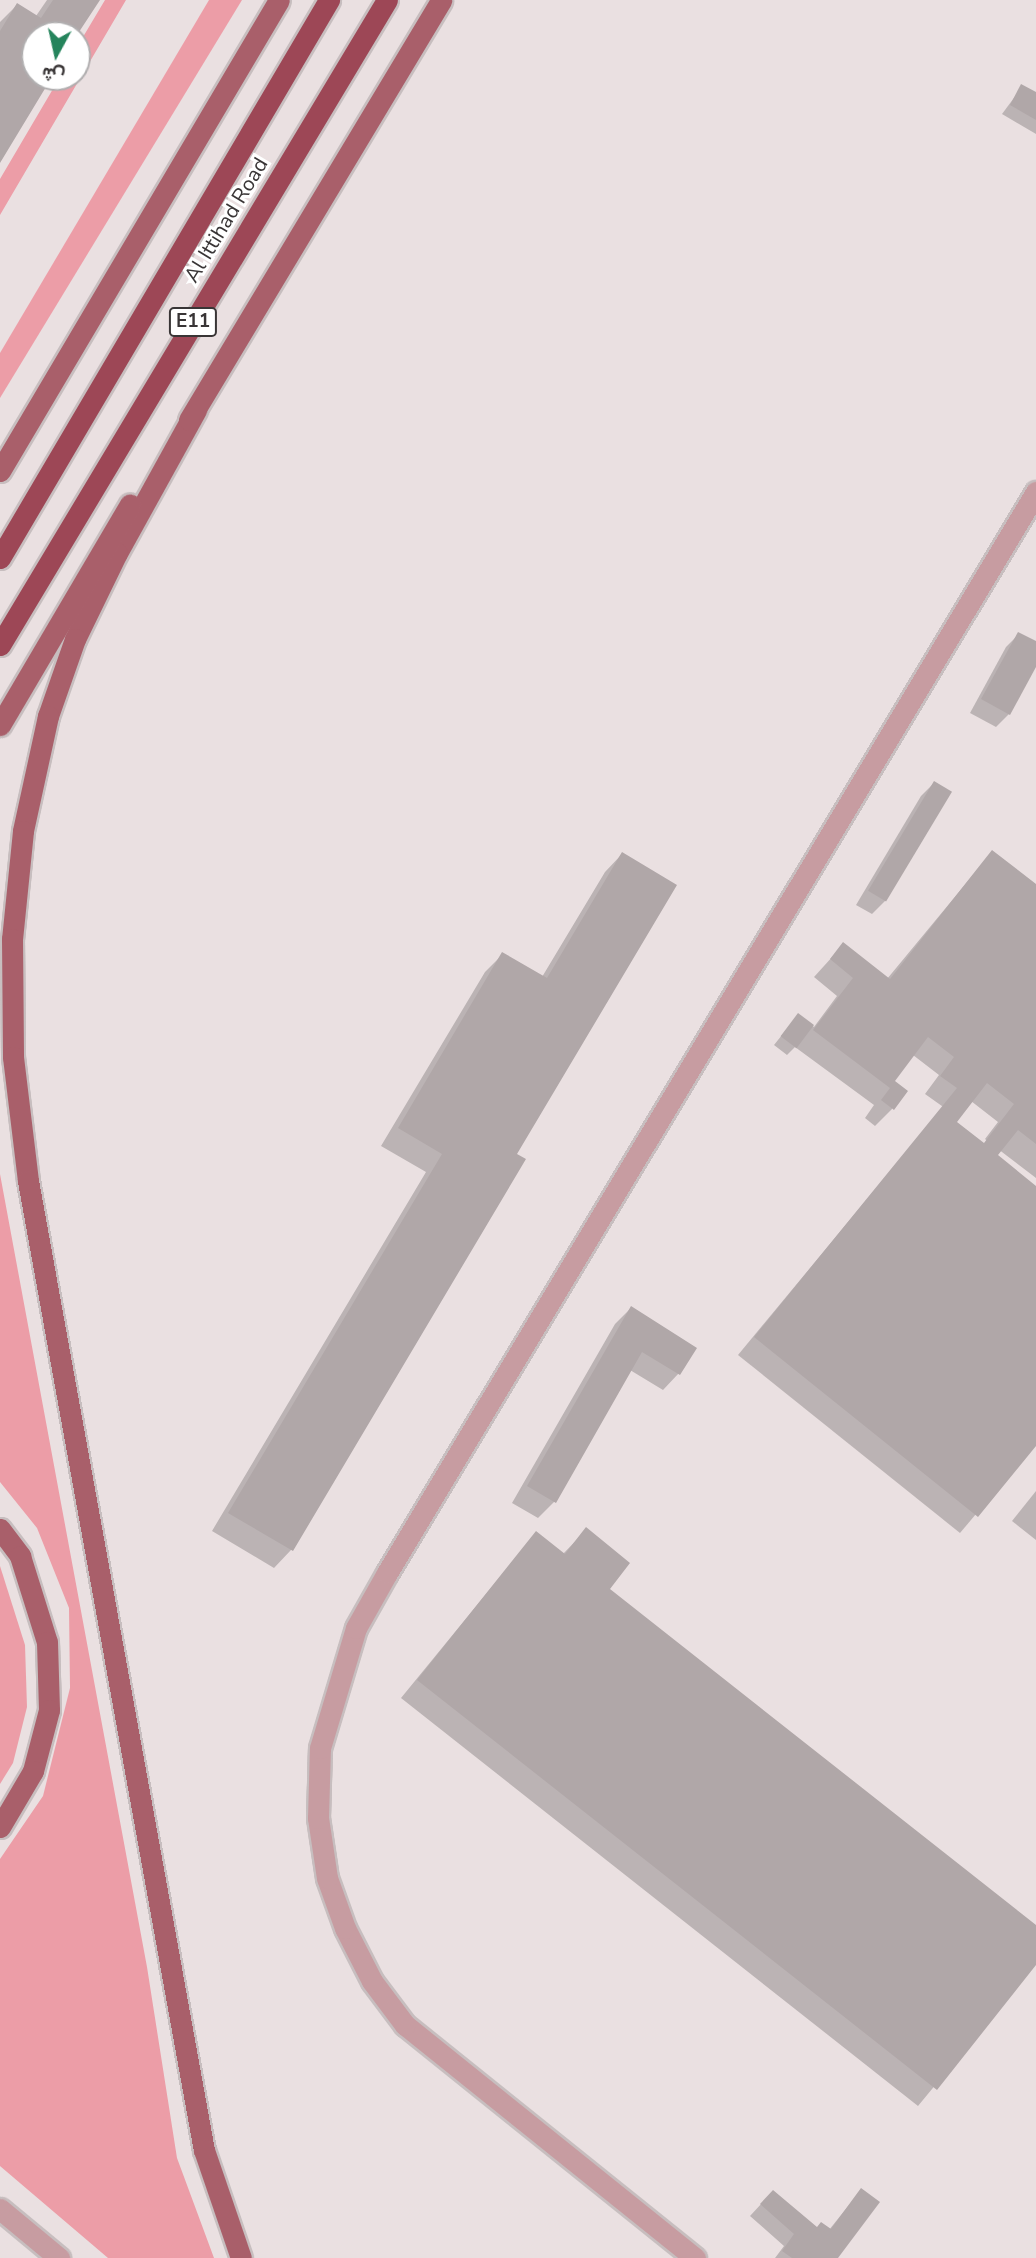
<!DOCTYPE html>
<html>
<head>
<meta charset="utf-8">
<style>
	body { margin:0 }
	#map { position:relative; width:1036px; height:2258px; overflow:hidden; background:#eae0e1; font-family:"Nunito Sans",Vazirmatn,sans-serif }
	div>[style] { position:absolute }
	.green>* { inset:0; background:#ec9da7 }
	.shadow>* { inset:0; background:#0003 }
	.building>* { inset:0; background:#b0a7a8; transform-origin:0 0 }
	.roads { filter:drop-shadow(2px 0 #c7bebf) drop-shadow(-2px 0 #c7bebf) drop-shadow(0 2px #c7bebf) drop-shadow(0 -2px #c7bebf) }
	.minor>* { height:21px; margin:-10.5px; padding:0 10.5px; transform-origin:10.5px; border-radius:10.5px; background:#c79ca1 }
	.major>* { height:21px; margin:-10.5px; padding:0 10.5px; transform-origin:10.5px; border-radius:10.5px; background:#a95f6a }
	.highway>* { height:21px; margin:-10.5px; padding:0 10.5px; transform-origin:10.5px; border-radius:10.5px; background:#9d4756 }
	span { translate:-50% -50%; white-space:nowrap; text-align:center; line-height:1.15; -webkit-text-stroke:6px #fff; paint-order:stroke }
	.shield-label span { padding:2px 5px; background:#fff; border:2px solid; border-radius:5px; -webkit-text-stroke-width:0 }
	.shield-label { font-size:19px; color:#393536; font-weight:700 }
	.street-label { font-size:21px; color:#393536 }
	.north { position:absolute; left:21px; top:21px; width:70px; height:70px; box-sizing:border-box; background:#fff; border:2px solid #b0aeaf; border-radius:50%; rotate:188deg; font-size:19px; font-weight:700; line-height:28px; text-align:center; color:#393536 }
	.north::after { content:''; display:block; margin:auto; width:24px; height:32px; background:#25845c; clip-path:polygon(50% 0,100% 100%,50% 72%,0 100%) }
</style>
</head>
<body>
<div id="map">
	<div class="green">
		<div style="clip-path:polygon(105px 0,126px 0,0 215px,0 179px,60px 77px,77px 77px,77px 47px)"></div>
		<div style="clip-path:polygon(209px 0,242px 0,0 398px,0 353px)"></div>
		<div style="clip-path:polygon(0 1174px,147px 1967px,177px 2158px,214px 2258px,108px 2258px,0 2166px,0 1859px,43px 1796px,70px 1688px,69px 1608px,37px 1528px,0 1482px)"></div>
		<div style="clip-path:polygon(0 1566px,25px 1645px,27px 1707px,13px 1763px,0 1784px)"></div>
	</div>
	<div class="shadow">
		<div style="clip-path:polygon(47px 0,96px 0,75px 35px,35px 35px,35px 77px,50px 77px,0 160px,0 22px,17px 5px,36px 16px)"></div>
		<div style="clip-path:polygon(1022px 87px,1036px 95px,1036px 134px,1002px 114px)"></div>
		<div style="clip-path:polygon(1019px 634px,1036px 643px,1036px 664px,1009px 714px,996px 727px,970px 713px,1006px 647px)"></div>
		<div style="clip-path:polygon(934px 783px,885px 901px,872px 914px,856px 905px,921px 796px)"></div>
		<div style="clip-path:polygon(992px 852px,1036px 886px,1036px 1178px,985px 1139px,998px 1122px,971px 1101px,956px 1116px,925px 1094px,939px 1075px,913px 1055px,892px 1082px,892px 1109px,875px 1126px,865px 1118px,874px 1105px,795px 1047px,787px 1055px,774px 1045px,798px 1015px,814px 1027px,837px 996px,814px 977px,843px 945px,887px 979px)"></div>
		<div style="clip-path:polygon(622px 854px,514px 1155px,523px 1160px,291px 1550px,274px 1568px,212px 1531px,426px 1172px,381px 1146px,485px 972px,503px 954px,542px 977px,605px 872px)"></div>
		<div style="clip-path:polygon(940px 1111px,1036px 1188px,1036px 1443px,960px 1533px,738px 1355px)"></div>
		<div style="clip-path:polygon(631px 1308px,679px 1373px,663px 1390px,630px 1370px,554px 1502px,538px 1518px,512px 1503px,615px 1324px)"></div>
		<div style="clip-path:polygon(1036px 1491px,1036px 1540px,1012px 1521px)"></div>
		<div style="clip-path:polygon(586px 1530px,607px 1589px,1036px 1928px,1036px 1963px,918px 2106px,401px 1698px,536px 1533px,563px 1554px)"></div>
		<div style="clip-path:polygon(861px 2190px,836px 2258px,775px 2258px,784px 2246px,750px 2216px,762px 2203px,816px 2229px,829px 2230px)"></div>
	</div>
	<div class="building">
		<div style="clip-path:polygon(53px 0,100px 0,77px 35px,35px 35px,35px 77px,52px 77px,0 163px,0 31px,17px 3px,41px 18px)"></div>
		<div style="clip-path:polygon(1021px 84px,1036px 92px,1036px 120px,1010px 105px)"></div>
		<div style="clip-path:polygon(1018px 632px,1036px 641px,1036px 667px,1010px 715px,981px 699px)"></div>
		<div style="left:934px;top:781px;width:21px;height:128px;rotate:31deg"></div>
		<div style="clip-path:polygon(evenodd,992px 850px,1036px 884px,1036px 1144px,1018px 1130px,998px 1155px,1036px 1186px,1036px 1446px,978px 1517px,754px 1337px,957px 1088px,940px 1076px,954px 1057px,928px 1037px,895px 1081px,908px 1091px,894px 1110px,881px 1100px,890px 1088px,813px 1030px,853px 978px,830px 959px,843px 942px,890px 979px,992px 850px,987px 1083px,1014px 1104px,984px 1143px,957px 1122px,987px 1083px)"></div>
		<div style="clip-path:polygon(622px 852px,677px 885px,517px 1154px,526px 1159px,293px 1551px,228px 1513px,442px 1154px,398px 1128px,502px 952px,547px 978px)"></div>
		<div style="left:798px;top:1013px;width:20px;height:29px;rotate:37deg"></div>
		<div style="clip-path:polygon(631px 1306px,697px 1348px,680px 1375px,642px 1352px,556px 1503px,527px 1486px)"></div>
		<div style="clip-path:polygon(586px 1527px,630px 1563px,610px 1589px,1036px 1925px,1036px 1965px,937px 2090px,417px 1680px,536px 1531px,565px 1554px)"></div>
		<div style="clip-path:polygon(861px 2188px,880px 2202px,838px 2258px,792px 2258px,782px 2251px,794px 2234px,760px 2204px,773px 2190px,817px 2227px,821px 2222px,831px 2229px)"></div>
	</div>
	<div class="roads">
		<div class="minor">
			<div style="left:0;top:2209px;width:77px;rotate:39.7deg"></div>
			<div style="left:695px;top:2258px;width:372px;rotate:-141.2deg"></div>
			<div style="left:405px;top:2025px;width:55px;rotate:-126.9deg"></div>
			<div style="left:372px;top:1981px;width:59px;rotate:-117deg"></div>
			<div style="left:345px;top:1928px;width:53px;rotate:-109.8deg"></div>
			<div style="left:327px;top:1878px;width:61px;rotate:-98.5deg"></div>
			<div style="left:318px;top:1818px;width:70px;rotate:-88.4deg"></div>
			<div style="left:320px;top:1748px;width:125px;rotate:-73.3deg"></div>
			<div style="left:356px;top:1628px;width:63px;rotate:-60.6deg"></div>
			<div style="left:387px;top:1573px;width:1261px;rotate:-59.02deg"></div>
		</div>
		<div class="major">
			<div style="left:196px;top:410px;width:163px;rotate:118.9deg"></div>
			<div style="left:117px;top:553px;width:96px;rotate:116deg"></div>
			<div style="left:75px;top:639px;width:82px;rotate:109.3deg"></div>
			<div style="left:48px;top:716px;width:118px;rotate:102.3deg"></div>
			<div style="left:23px;top:831px;width:109px;rotate:95.8deg"></div>
			<div style="left:12px;top:939px;width:118px;rotate:89.5deg"></div>
			<div style="left:13px;top:1057px;width:125px;rotate:83.1deg"></div>
			<div style="left:28px;top:1181px;width:985px;rotate:79.71deg"></div>
			<div style="left:204px;top:2150px;width:114px;rotate:71.1deg"></div>
			<div style="left:189px;top:420px;width:490px;rotate:-59deg"></div>
			<div style="left:0;top:471px;width:547px;rotate:-59.36deg"></div>
			<div style="left:0;top:725px;width:256px;rotate:-59.5deg"></div>
			<div style="left:0;top:1529px;width:34px;rotate:53deg"></div>
			<div style="left:20px;top:1556px;width:90px;rotate:72.6deg"></div>
			<div style="left:47px;top:1642px;width:68px;rotate:88.3deg"></div>
			<div style="left:49px;top:1710px;width:63px;rotate:104.7deg"></div>
			<div style="left:33px;top:1771px;width:65px;rotate:120.5deg"></div>
		</div>
		<div class="highway">
			<div style="left:0;top:558px;width:648px;rotate:-59.48deg"></div>
			<div style="left:0;top:645px;width:752px;rotate:-59.04deg"></div>
		</div>
	</div>
	<div class="shield-label">
		<span style="left:193px;top:322px">E11</span>
	</div>
	<div class="street-label">
		<span style="left:226px;top:220px;rotate:-59deg">Al Ittihad Road</span>
	</div>
	<div class="north">ش</div>
</div>
</body>
</html>
